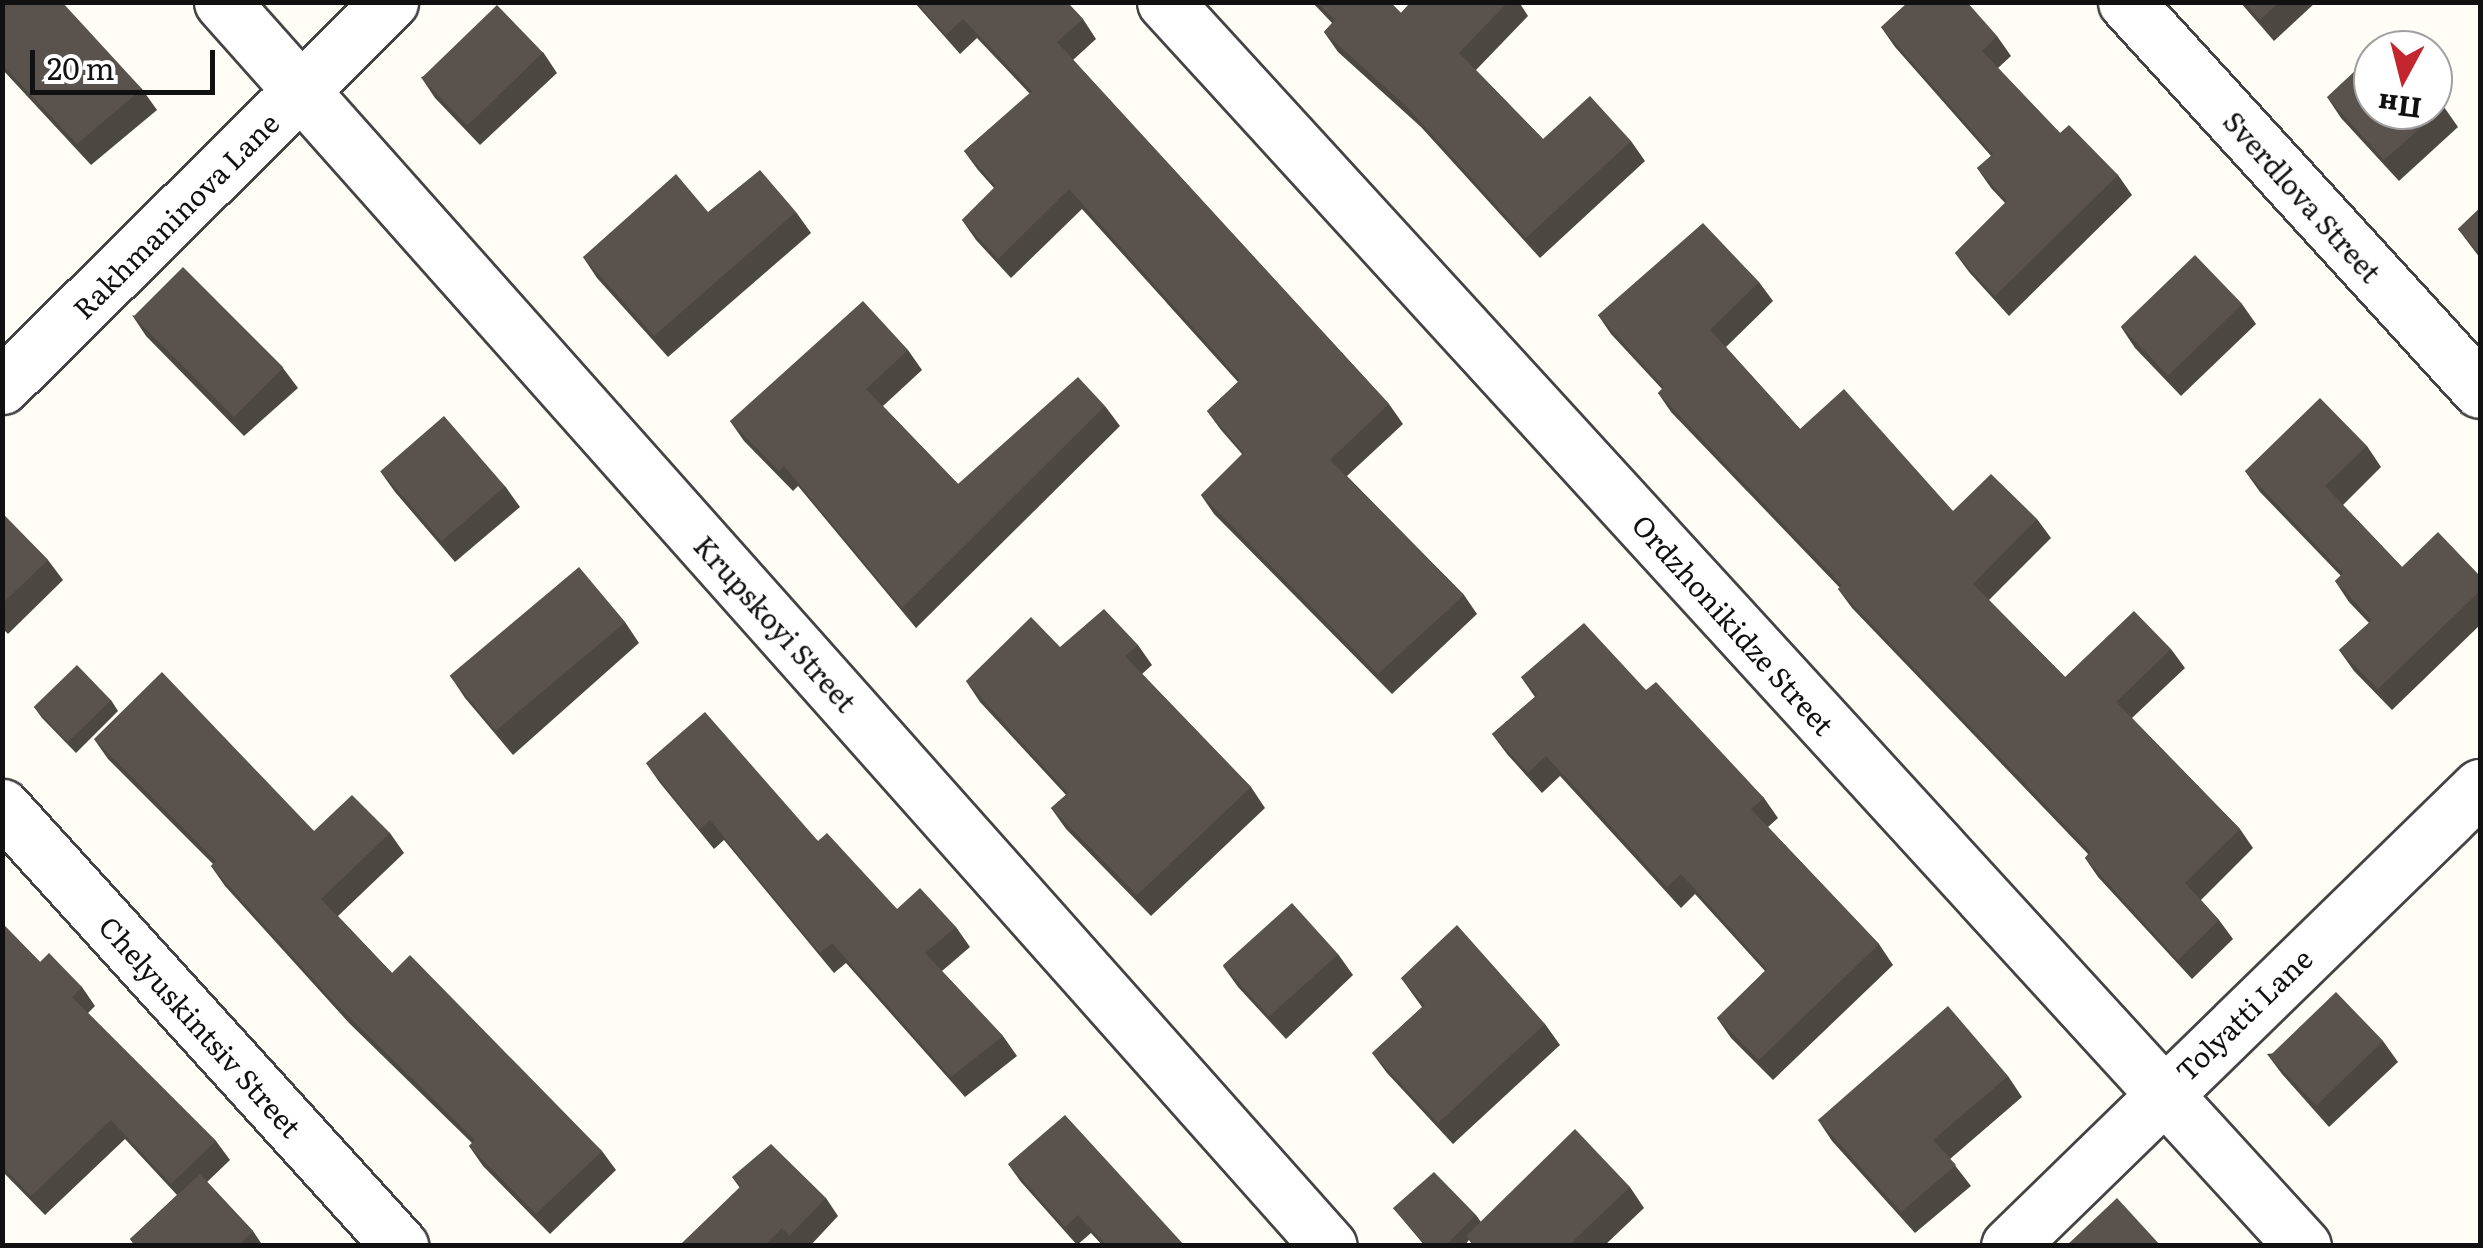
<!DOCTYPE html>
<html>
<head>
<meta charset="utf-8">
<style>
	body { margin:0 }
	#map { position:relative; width:2483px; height:1248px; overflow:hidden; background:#fffdf5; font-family:Literata,serif }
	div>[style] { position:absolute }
	.roads { filter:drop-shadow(2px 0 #444) drop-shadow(-2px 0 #444) drop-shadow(0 2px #444) drop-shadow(0 -2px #444) }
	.minor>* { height:55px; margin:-27.5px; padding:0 27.5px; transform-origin:27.5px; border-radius:27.5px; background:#fff }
	.wall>* { inset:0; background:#4d4742 }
	.building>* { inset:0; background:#5a524d; transform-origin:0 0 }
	span { translate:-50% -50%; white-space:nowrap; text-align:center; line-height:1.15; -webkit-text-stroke:10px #fff; paint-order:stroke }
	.street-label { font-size:28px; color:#111 }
	.frame { position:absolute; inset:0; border:5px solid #111; pointer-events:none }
	.north { position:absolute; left:2353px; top:30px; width:100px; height:100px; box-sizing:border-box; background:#fff; border:2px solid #a0a0a0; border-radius:50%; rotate:187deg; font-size:28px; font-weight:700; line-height:40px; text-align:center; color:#111 }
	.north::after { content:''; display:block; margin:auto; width:35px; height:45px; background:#c4262e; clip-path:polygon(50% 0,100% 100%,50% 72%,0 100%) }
	.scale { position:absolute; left:30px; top:50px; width:185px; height:45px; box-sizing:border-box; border:5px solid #111; border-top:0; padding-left:12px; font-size:30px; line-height:35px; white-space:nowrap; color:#111; -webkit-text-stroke:8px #fff; paint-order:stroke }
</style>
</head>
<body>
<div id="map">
	<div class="roads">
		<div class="minor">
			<div style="left:222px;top:2px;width:1665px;rotate:48.34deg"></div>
			<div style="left:1165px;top:2px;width:1686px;rotate:47.55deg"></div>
			<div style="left:2126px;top:2px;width:525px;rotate:47.62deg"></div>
			<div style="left:2px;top:386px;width:546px;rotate:-44.7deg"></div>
			<div style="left:2px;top:807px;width:593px;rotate:47.8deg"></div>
			<div style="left:2009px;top:1246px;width:658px;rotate:-44.26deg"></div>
		</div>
	</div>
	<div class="wall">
		<div style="clip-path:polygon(2px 2px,142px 89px,157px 110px,91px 165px,2px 69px)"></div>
		<div style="clip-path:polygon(914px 2px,1067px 2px,1083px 19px,1096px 39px,1073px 60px,1389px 404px,1403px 424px,1347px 476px,1464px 595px,1477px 614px,1392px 694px,1214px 514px,1201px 495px,1242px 454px,1221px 430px,1207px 411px,1238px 382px,1082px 209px,1011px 278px,976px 240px,962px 220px,994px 188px,978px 170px,964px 151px,1030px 94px,977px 38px,960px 54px)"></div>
		<div style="clip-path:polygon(1312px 2px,1390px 2px,1401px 13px,1411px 2px,1519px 2px,1528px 16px,1476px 70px,1543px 139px,1631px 141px,1645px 161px,1540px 258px,1421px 127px,1338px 52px,1324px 32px,1332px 23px)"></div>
		<div style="clip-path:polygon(2240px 2px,2316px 2px,2274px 41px)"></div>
		<div style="clip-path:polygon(1881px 27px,1997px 36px,2011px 56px,1998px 68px,2060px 133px,2118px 175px,2132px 195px,2009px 316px,1969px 272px,1955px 253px,2005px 203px,1991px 188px,1977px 168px,1991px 156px,1895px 47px)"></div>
		<div style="clip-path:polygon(543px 52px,557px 73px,480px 145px,435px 98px,421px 77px)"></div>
		<div style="clip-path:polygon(2327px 97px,2444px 107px,2458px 127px,2399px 181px,2341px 118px)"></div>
		<div style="clip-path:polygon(2480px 208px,2480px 258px,2458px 229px)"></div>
		<div style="clip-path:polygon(796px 212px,811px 233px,668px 357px,597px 278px,583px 257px)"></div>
		<div style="clip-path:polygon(1759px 282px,1773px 301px,1726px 347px,1800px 429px,1953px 511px,2037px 519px,2051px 538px,1989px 600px,2065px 677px,2171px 649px,2185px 668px,2132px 718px,2240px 829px,2253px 848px,2201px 900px,2219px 920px,2233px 939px,2192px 979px,2098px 877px,2085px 858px,2088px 854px,1852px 608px,1838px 589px,1840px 588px,1671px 412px,1658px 393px,1662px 389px,1611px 334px,1598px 315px)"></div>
		<div style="clip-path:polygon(2242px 304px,2256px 324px,2181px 396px,2135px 348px,2121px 327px)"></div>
		<div style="clip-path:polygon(132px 315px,283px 368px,298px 388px,244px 436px,146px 336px)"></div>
		<div style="clip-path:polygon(908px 350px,922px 370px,883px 406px,958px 484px,1105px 406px,1120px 426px,916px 628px,798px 486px,793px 491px,744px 441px,730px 421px)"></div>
		<div style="clip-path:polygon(2367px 446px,2381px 467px,2343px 505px,2402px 567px,2480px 576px,2480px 625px,2392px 710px,2354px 671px,2339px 650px,2369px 623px,2349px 602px,2335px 581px,2341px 576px,2260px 492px,2245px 471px)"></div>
		<div style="clip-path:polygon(380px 471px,505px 486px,520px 507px,455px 562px,395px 492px)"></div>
		<div style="clip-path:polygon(2px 513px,48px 560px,63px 580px,8px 634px,2px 628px)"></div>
		<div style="clip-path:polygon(625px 622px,639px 643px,513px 755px,465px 698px,451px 677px)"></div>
		<div style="clip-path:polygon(1138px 645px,1152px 665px,1142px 674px,1251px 787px,1265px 808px,1151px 916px,1066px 829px,1051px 808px,1066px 795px,980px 702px,966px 681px,1060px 647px)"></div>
		<div style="clip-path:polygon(1521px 677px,1646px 690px,1764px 798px,1778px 818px,1768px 827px,1879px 944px,1893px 965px,1773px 1080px,1731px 1038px,1717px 1018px,1765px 971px,1695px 894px,1681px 908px,1560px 776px,1542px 793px,1507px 754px,1492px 734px,1535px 697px)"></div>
		<div style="clip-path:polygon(111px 700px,118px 711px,76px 753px,42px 718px,34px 707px)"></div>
		<div style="clip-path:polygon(94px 739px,314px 831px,390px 833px,404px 853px,338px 916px,392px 973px,602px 1151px,616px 1170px,550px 1234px,483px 1166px,469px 1146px,472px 1143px,349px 1023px,225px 886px,211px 866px,213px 864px,108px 759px)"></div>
		<div style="clip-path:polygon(646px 763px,818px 841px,897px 909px,956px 927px,970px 947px,942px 971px,1003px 1036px,1017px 1056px,965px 1097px,846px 963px,834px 973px,724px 840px,714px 849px,660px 783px)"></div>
		<div style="clip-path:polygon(2px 923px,40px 962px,82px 987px,95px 1006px,88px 1013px,216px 1141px,230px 1160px,207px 1182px,253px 1231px,263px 1246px,135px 1246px,130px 1239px,177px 1195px,125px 1139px,45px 1215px,2px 1171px)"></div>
		<div style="clip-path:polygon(1338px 954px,1353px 975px,1286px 1039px,1238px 987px,1223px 966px)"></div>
		<div style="clip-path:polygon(1401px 978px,1545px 1024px,1560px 1045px,1453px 1144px,1387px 1073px,1372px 1053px,1422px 1007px)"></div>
		<div style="clip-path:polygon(2383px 1041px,2398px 1062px,2329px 1127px,2282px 1074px,2267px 1054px)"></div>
		<div style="clip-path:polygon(2008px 1076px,2022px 1097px,1950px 1159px,1971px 1186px,1915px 1233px,1832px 1141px,1818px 1120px)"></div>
		<div style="clip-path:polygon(1008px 1164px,1185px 1246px,1103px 1246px,1091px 1233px,1077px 1245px,1021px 1182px)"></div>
		<div style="clip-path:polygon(732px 1177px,826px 1198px,838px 1216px,810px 1246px,679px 1246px,740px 1188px)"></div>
		<div style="clip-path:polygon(1630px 1187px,1644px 1208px,1604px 1246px,1473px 1246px,1469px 1240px,1464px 1246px,1425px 1246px,1393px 1208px,1476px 1215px,1481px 1222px)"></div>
	</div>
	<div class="building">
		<div style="clip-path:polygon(2px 2px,62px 2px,142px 89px,77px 144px,2px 64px)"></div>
		<div style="clip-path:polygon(916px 2px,1067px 2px,1083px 19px,1057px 42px,1389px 404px,1330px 460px,1464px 595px,1378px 674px,1201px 495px,1244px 453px,1207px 411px,1240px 380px,1069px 189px,998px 259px,962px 220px,996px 186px,964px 151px,1032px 91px,963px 19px,946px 35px)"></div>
		<div style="clip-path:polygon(1317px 2px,1390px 2px,1401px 13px,1411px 2px,1508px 2px,1459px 53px,1543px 139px,1590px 96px,1631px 141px,1526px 238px,1407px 107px,1324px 32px,1335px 20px)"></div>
		<div style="clip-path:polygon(1908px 2px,1967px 2px,1997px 36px,1982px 51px,2060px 133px,2069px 125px,2118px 175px,1995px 296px,1955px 253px,2007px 201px,1977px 168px,1993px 154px,1881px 27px)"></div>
		<div style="clip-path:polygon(2244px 2px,2279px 2px,2260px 20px)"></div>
		<div style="left:497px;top:5px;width:66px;height:105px;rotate:46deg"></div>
		<div style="clip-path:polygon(2386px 42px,2392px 50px,2377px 50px)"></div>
		<div style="clip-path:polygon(2373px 54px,2373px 110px,2433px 110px,2433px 95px,2444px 107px,2384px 160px,2327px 97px)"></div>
		<div style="clip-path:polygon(760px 170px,796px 212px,654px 336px,583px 257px,676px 174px,708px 212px)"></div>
		<div style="clip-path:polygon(2480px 208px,2480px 254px,2458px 229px)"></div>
		<div style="clip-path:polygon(1703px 223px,1759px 282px,1710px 330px,1800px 429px,1844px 389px,1953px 511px,1991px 474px,2037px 519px,1973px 584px,2065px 677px,2134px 611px,2171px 649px,2116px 702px,2240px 829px,2185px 883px,2219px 920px,2178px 960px,2085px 858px,2091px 852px,1838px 589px,1842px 585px,1658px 393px,1664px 387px,1598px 315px)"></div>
		<div style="left:2195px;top:255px;width:68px;height:103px;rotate:46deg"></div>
		<div style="left:183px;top:267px;width:142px;height:70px;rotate:45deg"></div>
		<div style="clip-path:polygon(863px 301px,908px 350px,866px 389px,958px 484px,1078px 377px,1105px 406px,902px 608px,784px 466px,779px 471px,730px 421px)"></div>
		<div style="clip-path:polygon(2320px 398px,2367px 446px,2325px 486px,2402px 567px,2438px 532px,2480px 576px,2480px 591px,2378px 689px,2339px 650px,2372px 620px,2335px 581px,2343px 573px,2245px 471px)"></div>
		<div style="left:444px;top:416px;width:93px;height:84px;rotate:49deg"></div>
		<div style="clip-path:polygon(2px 513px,48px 560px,2px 604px)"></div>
		<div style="left:579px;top:567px;width:72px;height:169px;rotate:50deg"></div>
		<div style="clip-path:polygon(1104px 609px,1138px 645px,1125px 656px,1251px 787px,1137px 895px,1051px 808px,1068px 793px,966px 681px,1031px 617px,1060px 647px)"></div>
		<div style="clip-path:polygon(1584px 623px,1646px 690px,1656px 682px,1764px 798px,1751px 809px,1879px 944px,1759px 1060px,1717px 1018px,1767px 969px,1681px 874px,1667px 887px,1546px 756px,1528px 773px,1492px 734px,1537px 695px,1521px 677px)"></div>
		<div style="left:77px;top:665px;width:49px;height:60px;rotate:46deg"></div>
		<div style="clip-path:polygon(162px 672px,314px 831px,352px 795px,390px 833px,321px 899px,392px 973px,410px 955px,602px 1151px,536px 1214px,469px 1146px,475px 1140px,335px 1003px,211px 866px,216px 861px,94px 739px)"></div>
		<div style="clip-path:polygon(705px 712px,818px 841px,827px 833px,897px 909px,920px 888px,956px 927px,925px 953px,1003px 1036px,951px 1077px,832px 943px,820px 953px,710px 820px,700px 829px,646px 763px)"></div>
		<div style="left:1292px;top:903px;width:69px;height:93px;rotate:48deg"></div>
		<div style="clip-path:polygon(2px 923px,40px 962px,49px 953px,82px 987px,72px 997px,216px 1141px,171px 1184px,111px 1120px,31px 1196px,2px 1166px)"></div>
		<div style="clip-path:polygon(1457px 925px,1545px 1024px,1438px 1123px,1372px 1053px,1425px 1005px,1401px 978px)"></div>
		<div style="left:2336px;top:992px;width:68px;height:93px;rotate:46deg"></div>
		<div style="clip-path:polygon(1948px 1006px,2008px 1076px,1933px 1140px,1956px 1165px,1901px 1212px,1818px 1120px)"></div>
		<div style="clip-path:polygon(1065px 1115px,1185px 1246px,1107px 1246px,1078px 1215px,1065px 1227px,1008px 1164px)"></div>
		<div style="clip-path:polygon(1575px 1129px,1630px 1187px,1568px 1246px,1475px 1246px,1466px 1236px)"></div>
		<div style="clip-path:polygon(771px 1144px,826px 1198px,789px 1236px,782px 1228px,764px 1246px,679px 1246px,741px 1186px,732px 1177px)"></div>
		<div style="clip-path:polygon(1434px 1172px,1476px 1215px,1445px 1246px,1427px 1246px,1393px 1208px)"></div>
		<div style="clip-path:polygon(200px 1174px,253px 1231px,238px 1246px,136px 1246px,130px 1239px)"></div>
		<div style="clip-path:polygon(2117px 1198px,2161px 1246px,2066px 1246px)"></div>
	</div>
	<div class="street-label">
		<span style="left:2303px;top:196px;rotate:48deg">Sverdlova Street</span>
		<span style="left:175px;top:215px;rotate:-45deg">Rakhmaninova Lane</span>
		<span style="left:776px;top:623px;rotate:48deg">Krupskoyi Street</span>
		<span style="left:1734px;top:624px;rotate:48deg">Ordzhonikidze Street</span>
		<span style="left:2243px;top:1014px;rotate:-44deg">Tolyatti Lane</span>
		<span style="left:201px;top:1026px;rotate:48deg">Chelyuskintsiv Street</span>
	</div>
	<div class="frame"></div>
	<div class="north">Пн</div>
	<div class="scale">20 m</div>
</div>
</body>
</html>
